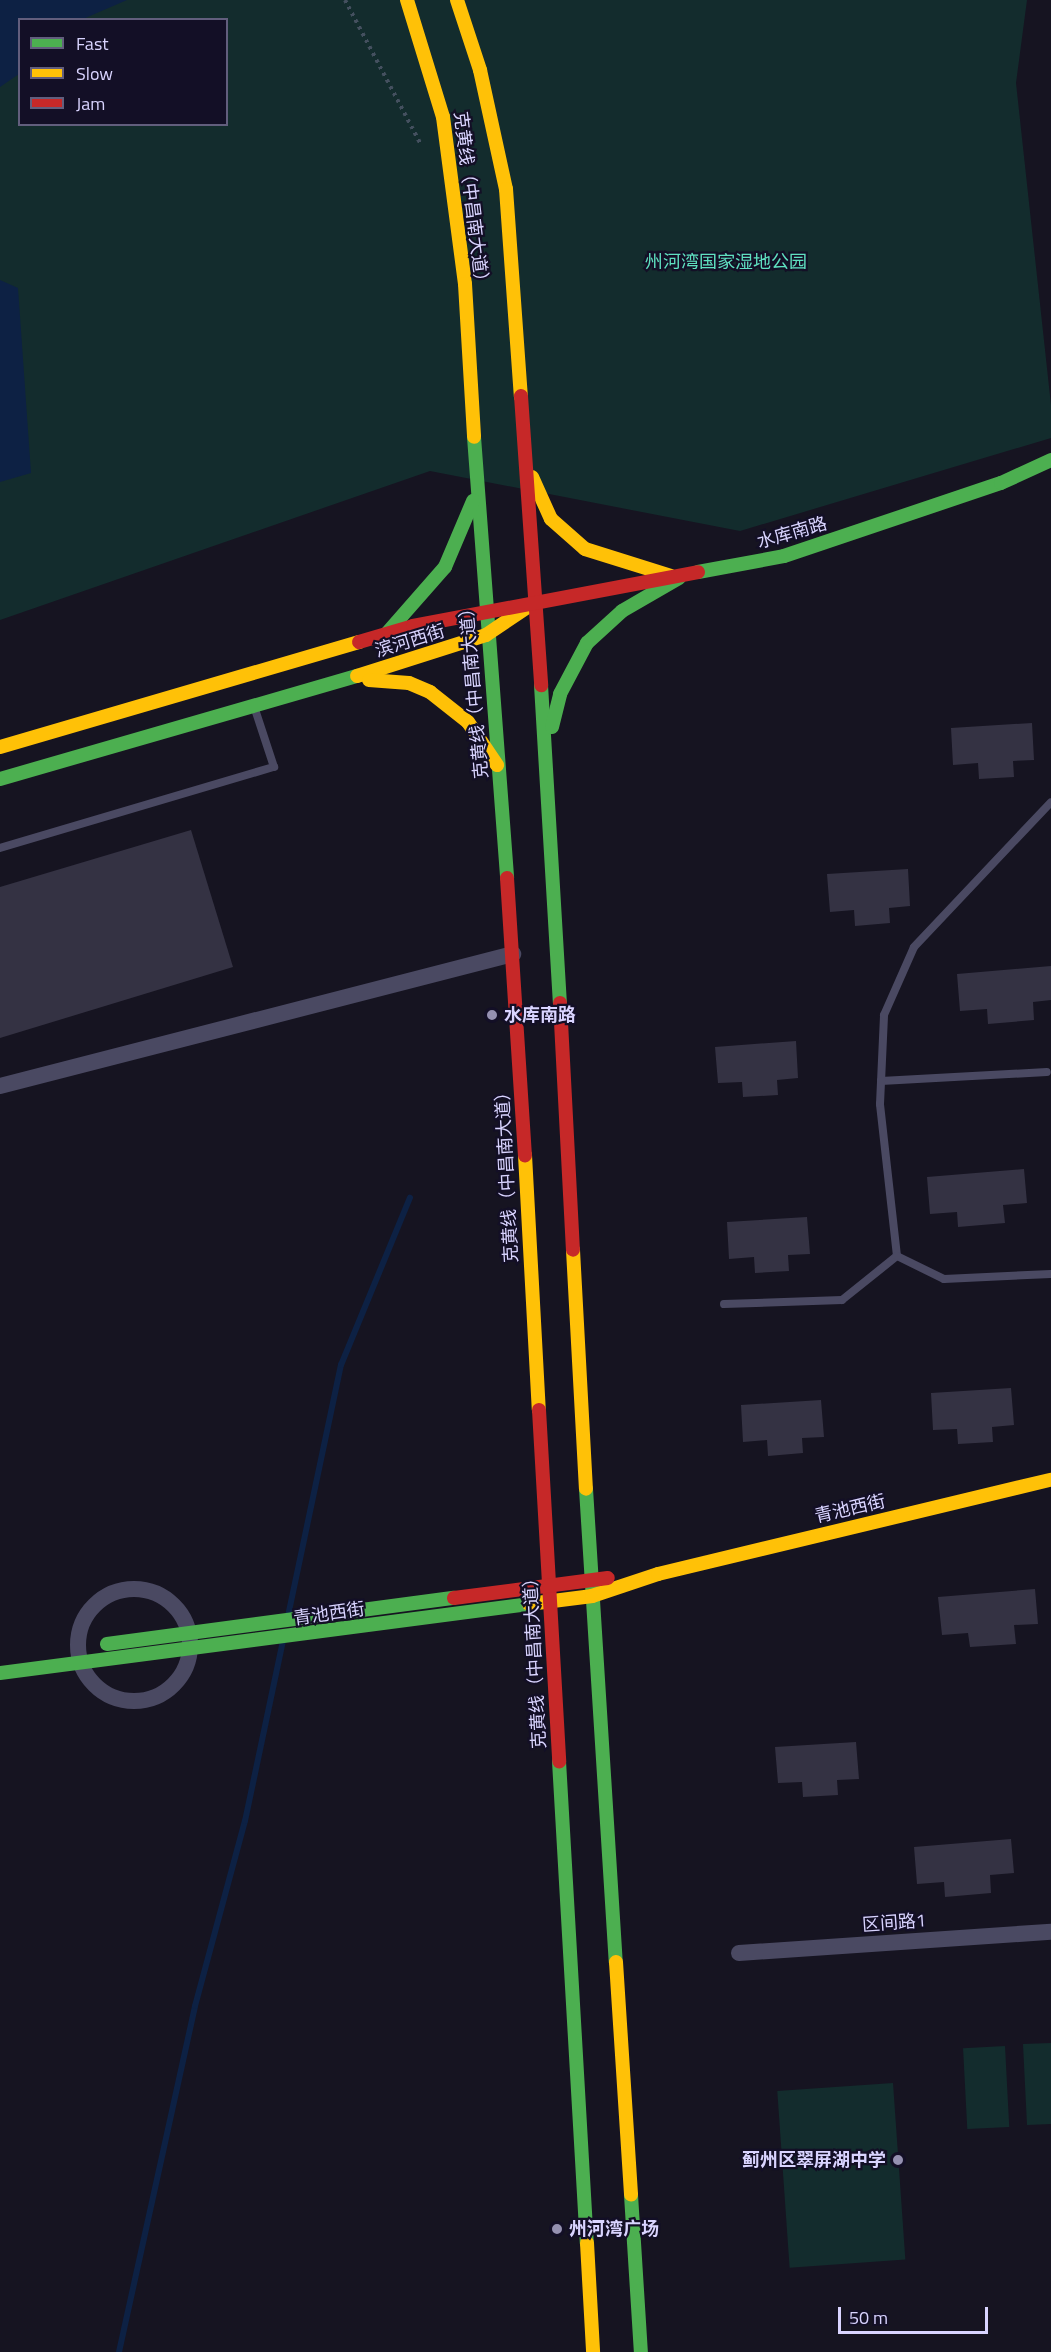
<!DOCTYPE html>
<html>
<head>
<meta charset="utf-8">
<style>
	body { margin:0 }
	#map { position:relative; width:1051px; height:2352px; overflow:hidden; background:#161421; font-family:"Titillium Web","Noto Sans SC",sans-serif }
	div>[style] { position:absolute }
	.green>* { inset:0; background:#132c2d; transform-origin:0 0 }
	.water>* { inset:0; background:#0d2144 }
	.stream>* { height:6px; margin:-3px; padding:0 3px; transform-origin:3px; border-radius:3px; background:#0d2144 }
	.building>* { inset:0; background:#343243 }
	.path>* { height:4px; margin-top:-2px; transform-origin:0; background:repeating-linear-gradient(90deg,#44505f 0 3px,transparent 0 7.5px) }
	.lane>* { height:8px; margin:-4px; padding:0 4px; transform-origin:4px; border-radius:4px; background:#4a4962 }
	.street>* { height:16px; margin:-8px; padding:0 8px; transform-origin:8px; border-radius:8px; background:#4a4962 }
	.street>.ring { margin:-8px; padding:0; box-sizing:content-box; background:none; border:16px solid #4a4962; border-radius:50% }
	.fast>* { height:14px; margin:-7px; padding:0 7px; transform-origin:7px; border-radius:7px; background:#4caf50 }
	.slow>* { height:14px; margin:-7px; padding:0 7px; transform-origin:7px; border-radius:7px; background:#ffc107 }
	.jam>* { height:14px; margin:-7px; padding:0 7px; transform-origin:7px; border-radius:7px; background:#c62828 }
	.dots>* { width:16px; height:16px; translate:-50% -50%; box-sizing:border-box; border:3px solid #130f26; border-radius:50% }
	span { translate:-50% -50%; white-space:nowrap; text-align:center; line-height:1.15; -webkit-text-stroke:4.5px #130f26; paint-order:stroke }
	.street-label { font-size:18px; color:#d9d4ff }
	.park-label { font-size:18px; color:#5fe0c0 }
	.poi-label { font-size:18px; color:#d9d4ff; font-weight:700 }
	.left { translate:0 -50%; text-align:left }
	.right { translate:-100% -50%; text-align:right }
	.legend { position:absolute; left:18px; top:18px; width:210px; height:108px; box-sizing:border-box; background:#130f26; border:2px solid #625e7d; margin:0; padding:8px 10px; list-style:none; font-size:18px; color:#d9d4ff }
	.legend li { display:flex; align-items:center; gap:12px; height:30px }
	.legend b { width:30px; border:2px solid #625e7d }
	.scale { position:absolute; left:838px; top:2307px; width:150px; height:27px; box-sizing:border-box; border:3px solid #d9d4ff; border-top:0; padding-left:8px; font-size:18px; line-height:21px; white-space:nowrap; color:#d9d4ff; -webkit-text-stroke:4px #130f26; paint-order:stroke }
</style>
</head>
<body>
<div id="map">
	<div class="green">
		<div style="clip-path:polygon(evenodd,0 0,1027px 0,1016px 83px,1051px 405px,1051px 438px,740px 531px,430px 471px,0 620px,0 0,20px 20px,226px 20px,226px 124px,20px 124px,20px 20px)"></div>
		<div style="clip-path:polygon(1051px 2043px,1051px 2124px,1027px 2125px,1023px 2044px)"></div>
		<div style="left:1005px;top:2046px;width:81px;height:42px;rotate:87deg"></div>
		<div style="left:893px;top:2083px;width:177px;height:116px;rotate:86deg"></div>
	</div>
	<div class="water">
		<div style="clip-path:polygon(0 0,127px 0,83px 19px,20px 20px,19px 74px,0 87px)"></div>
		<div style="clip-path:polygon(0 280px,18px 288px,31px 473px,0 482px)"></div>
	</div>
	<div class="stream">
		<div style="left:288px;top:1616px;width:257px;rotate:-78.1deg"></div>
		<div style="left:341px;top:1365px;width:181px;rotate:-67.6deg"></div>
		<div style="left:119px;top:2352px;width:354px;rotate:-77.6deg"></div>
		<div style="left:195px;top:2006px;width:192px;rotate:-74.9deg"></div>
		<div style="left:245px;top:1821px;width:184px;rotate:-78.1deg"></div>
	</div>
	<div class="building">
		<div style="clip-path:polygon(1032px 723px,1034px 760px,1013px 761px,1014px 777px,979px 779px,978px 763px,953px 765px,951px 728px)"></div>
		<div style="clip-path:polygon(191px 830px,233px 967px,0 1038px,0 887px)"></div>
		<div style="clip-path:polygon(908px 869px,910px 906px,889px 908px,890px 923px,855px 926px,854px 910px,830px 912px,827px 874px)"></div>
		<div style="clip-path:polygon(1051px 966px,1051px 1000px,1033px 1002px,1034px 1020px,988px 1024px,987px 1009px,960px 1011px,957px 974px)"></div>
		<div style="clip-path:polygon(796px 1041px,798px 1078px,777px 1080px,778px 1095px,743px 1097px,742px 1082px,718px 1083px,715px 1047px)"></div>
		<div style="clip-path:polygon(1024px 1169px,1027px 1203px,1003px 1205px,1005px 1223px,958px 1227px,957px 1212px,930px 1214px,927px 1177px)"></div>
		<div style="clip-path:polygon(807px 1217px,810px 1254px,788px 1255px,789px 1271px,755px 1273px,754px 1257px,729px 1259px,727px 1222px)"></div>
		<div style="clip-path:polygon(1011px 1388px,1014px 1425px,992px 1427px,993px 1442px,958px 1444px,957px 1429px,933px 1430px,931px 1393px)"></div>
		<div style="clip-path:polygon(821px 1400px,824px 1437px,802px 1438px,803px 1453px,768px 1456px,767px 1440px,743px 1442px,741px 1405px)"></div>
		<div style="clip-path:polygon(1035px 1589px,1038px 1624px,1014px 1625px,1016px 1644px,970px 1647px,968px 1633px,942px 1635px,938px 1597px)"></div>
		<div style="clip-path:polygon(856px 1742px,859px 1779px,837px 1780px,838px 1795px,803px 1797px,802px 1782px,778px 1783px,775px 1747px)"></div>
		<div style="clip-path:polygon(1011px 1839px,1014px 1873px,990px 1875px,991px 1893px,945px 1897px,944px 1882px,917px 1884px,914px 1847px)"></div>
	</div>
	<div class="path">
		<div style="left:345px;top:0;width:161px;rotate:62.3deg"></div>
	</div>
	<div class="lane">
		<div style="left:0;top:848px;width:286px;rotate:-16.5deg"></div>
		<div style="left:274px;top:767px;width:64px;rotate:-108.2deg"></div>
		<div style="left:881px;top:1081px;width:166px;rotate:-3.1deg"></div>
		<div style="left:897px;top:1256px;width:153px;rotate:-96.4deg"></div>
		<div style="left:880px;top:1104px;width:89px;rotate:-87.4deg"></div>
		<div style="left:884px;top:1015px;width:74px;rotate:-66.2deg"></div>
		<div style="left:914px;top:947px;width:199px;rotate:-46.6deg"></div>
		<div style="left:724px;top:1304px;width:118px;rotate:-1.9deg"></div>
		<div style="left:842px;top:1300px;width:70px;rotate:-38.7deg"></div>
		<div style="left:897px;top:1256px;width:52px;rotate:26.1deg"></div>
		<div style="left:944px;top:1279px;width:107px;rotate:-2.7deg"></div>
	</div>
	<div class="street">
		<div style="left:0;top:1086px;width:530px;rotate:-14.43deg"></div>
		<div class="ring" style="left:78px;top:1589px;width:96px;height:96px"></div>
		<div style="left:739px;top:1953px;width:313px;rotate:-3.9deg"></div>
	</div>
	<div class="fast">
		<div style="left:474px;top:437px;width:442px;rotate:85.7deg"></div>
		<div style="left:698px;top:572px;width:87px;rotate:-10.5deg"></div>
		<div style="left:784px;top:556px;width:229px;rotate:-18.6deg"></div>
		<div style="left:1001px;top:483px;width:55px;rotate:-24.7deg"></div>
		<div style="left:387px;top:633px;width:88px;rotate:-48.7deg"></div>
		<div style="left:445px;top:567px;width:72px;rotate:-67deg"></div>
		<div style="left:541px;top:685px;width:319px;rotate:86.6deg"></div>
		<div style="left:552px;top:727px;width:34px;rotate:-76deg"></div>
		<div style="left:560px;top:694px;width:58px;rotate:-62.1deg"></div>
		<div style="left:587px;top:643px;width:47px;rotate:-42.4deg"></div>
		<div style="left:622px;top:611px;width:66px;rotate:-30.1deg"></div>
		<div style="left:0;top:779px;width:372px;rotate:-16.1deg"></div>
		<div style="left:586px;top:1489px;width:474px;rotate:86.4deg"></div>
		<div style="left:107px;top:1644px;width:350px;rotate:-7.6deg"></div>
		<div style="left:0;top:1673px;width:533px;rotate:-7.43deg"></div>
		<div style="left:559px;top:1761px;width:483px;rotate:86.7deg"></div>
		<div style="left:631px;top:2195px;width:157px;rotate:86.4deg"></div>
	</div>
	<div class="slow">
		<div style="left:407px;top:0;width:122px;rotate:72.9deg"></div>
		<div style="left:443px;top:117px;width:168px;rotate:82.5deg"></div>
		<div style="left:465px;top:284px;width:153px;rotate:86.6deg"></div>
		<div style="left:457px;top:0;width:74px;rotate:71.8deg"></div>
		<div style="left:480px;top:70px;width:122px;rotate:77.7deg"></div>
		<div style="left:506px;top:189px;width:208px;rotate:85.9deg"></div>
		<div style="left:532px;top:477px;width:46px;rotate:65.7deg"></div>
		<div style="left:551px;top:519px;width:45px;rotate:41.4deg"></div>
		<div style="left:585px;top:549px;width:90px;rotate:17.4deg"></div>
		<div style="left:357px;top:676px;width:135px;rotate:-17.6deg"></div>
		<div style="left:486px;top:635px;width:52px;rotate:-34deg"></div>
		<div style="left:369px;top:680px;width:40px;rotate:4.3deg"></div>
		<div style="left:409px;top:683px;width:23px;rotate:23deg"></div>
		<div style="left:430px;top:692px;width:48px;rotate:38.3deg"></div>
		<div style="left:468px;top:722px;width:52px;rotate:56deg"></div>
		<div style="left:0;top:747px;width:374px;rotate:-16.3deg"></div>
		<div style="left:525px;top:1155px;width:255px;rotate:86.9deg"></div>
		<div style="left:573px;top:1250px;width:239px;rotate:86.9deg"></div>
		<div style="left:529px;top:1604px;width:64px;rotate:-7.2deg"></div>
		<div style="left:592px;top:1596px;width:70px;rotate:-18.4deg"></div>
		<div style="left:658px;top:1574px;width:404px;rotate:-13.5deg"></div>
		<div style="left:616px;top:1962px;width:233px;rotate:86.3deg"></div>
		<div style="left:587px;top:2243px;width:109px;rotate:86.8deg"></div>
	</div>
	<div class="jam">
		<div style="left:521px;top:396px;width:290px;rotate:86deg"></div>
		<div style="left:359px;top:642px;width:56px;rotate:-16.5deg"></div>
		<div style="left:413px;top:626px;width:290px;rotate:-10.7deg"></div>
		<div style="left:507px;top:878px;width:278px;rotate:86.3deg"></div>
		<div style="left:560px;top:1003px;width:247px;rotate:87deg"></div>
		<div style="left:539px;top:1410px;width:352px;rotate:86.7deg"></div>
		<div style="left:454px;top:1598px;width:155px;rotate:-7.4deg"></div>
	</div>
	<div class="dots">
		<div style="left:492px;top:1015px;background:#9591b1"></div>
		<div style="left:898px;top:2160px;background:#9591b1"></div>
		<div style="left:557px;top:2229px;background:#9591b1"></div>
	</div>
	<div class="street-label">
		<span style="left:471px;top:201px;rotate:83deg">克黄线（中昌南大道）</span>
		<span style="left:792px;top:533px;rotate:-16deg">水库南路</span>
		<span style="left:410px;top:641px;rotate:-17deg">滨河西街</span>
		<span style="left:474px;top:689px;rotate:-95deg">克黄线（中昌南大道）</span>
		<span style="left:507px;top:1173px;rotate:-93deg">克黄线（中昌南大道）</span>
		<span style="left:850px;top:1509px;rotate:-13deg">青池西街</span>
		<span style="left:329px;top:1614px;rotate:-8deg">青池西街</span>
		<span style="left:535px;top:1659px;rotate:-93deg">克黄线（中昌南大道）</span>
		<span style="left:894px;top:1923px;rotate:-4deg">区间路1</span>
	</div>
	<div class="park-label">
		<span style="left:726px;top:262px">州河湾国家湿地公园</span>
	</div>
	<div class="poi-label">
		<span class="left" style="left:504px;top:1015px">水库南路</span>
		<span class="right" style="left:886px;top:2160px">蓟州区翠屏湖中学</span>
		<span class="left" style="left:569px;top:2229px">州河湾广场</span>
	</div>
	<ul class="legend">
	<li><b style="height:8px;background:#4caf50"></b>Fast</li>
	<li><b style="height:8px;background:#ffc107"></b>Slow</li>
	<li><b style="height:8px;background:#c62828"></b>Jam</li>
	</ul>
	<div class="scale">50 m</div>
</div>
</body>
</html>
